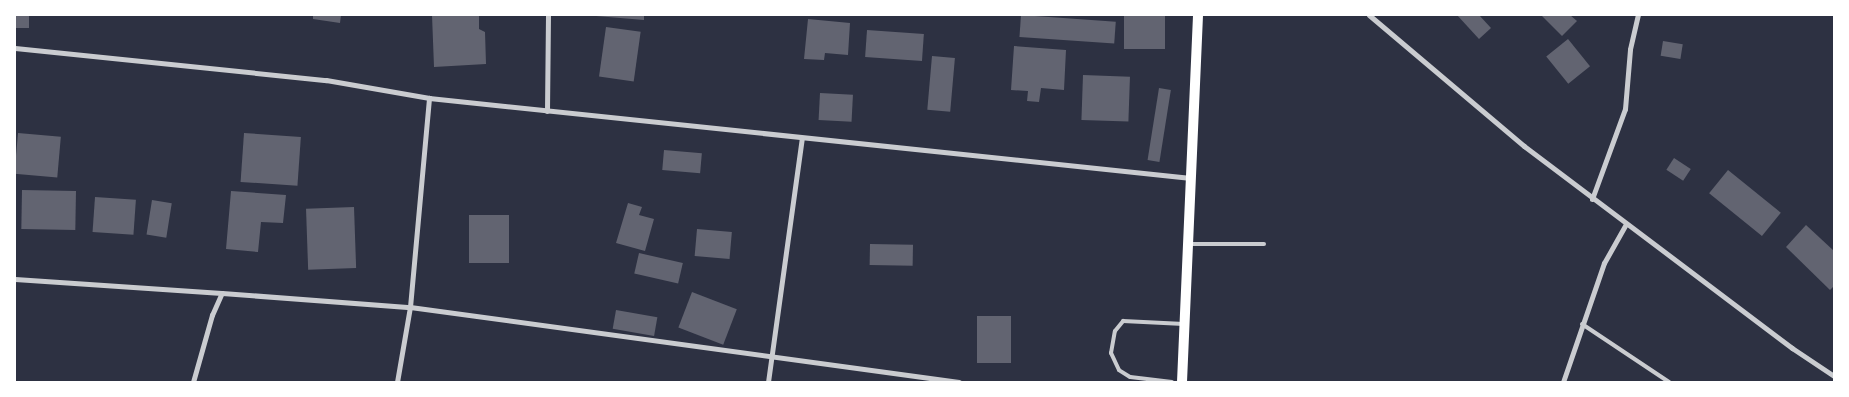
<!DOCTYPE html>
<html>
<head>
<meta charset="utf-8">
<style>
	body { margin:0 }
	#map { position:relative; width:1849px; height:397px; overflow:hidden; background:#2d3142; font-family:Mulish,sans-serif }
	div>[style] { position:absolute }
	.building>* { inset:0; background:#626471; transform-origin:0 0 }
	.service>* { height:4px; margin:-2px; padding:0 2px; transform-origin:2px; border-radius:2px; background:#caccd0 }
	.minor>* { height:5px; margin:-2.5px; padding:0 2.5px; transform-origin:2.5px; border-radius:2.5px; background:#caccd0 }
	.secondary>* { height:10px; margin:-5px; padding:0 5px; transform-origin:5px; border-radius:5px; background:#fff }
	span { translate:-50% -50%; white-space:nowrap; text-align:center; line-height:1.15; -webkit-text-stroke:4px #fff; paint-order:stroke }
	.frame { position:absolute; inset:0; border:16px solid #fff; pointer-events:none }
</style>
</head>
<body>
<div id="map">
	<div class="building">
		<div style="left:15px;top:15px;width:14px;height:13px"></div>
		<div style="clip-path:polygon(313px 15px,341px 15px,340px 23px,313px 19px)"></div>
		<div style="clip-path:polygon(432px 15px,479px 15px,479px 29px,485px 32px,486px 64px,434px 67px)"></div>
		<div style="clip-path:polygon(584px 15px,644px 15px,644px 20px)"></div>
		<div style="left:1021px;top:15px;width:95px;height:22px;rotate:4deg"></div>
		<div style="left:1124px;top:15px;width:41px;height:34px"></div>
		<div style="clip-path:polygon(1457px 15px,1479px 15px,1491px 28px,1479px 39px)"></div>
		<div style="clip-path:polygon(1541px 15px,1570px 15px,1577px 21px,1562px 36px)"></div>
		<div style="clip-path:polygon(808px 19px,850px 23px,848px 55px,825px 53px,824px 60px,804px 59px)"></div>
		<div style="left:606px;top:27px;width:35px;height:50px;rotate:8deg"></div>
		<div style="left:867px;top:30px;width:57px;height:27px;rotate:4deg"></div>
		<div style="left:1568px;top:39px;width:35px;height:28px;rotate:51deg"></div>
		<div style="left:1663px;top:41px;width:20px;height:15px;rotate:9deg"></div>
		<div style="clip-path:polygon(1014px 46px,1066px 50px,1064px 90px,1041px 88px,1039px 102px,1027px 101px,1028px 91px,1011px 90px)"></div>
		<div style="left:932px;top:56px;width:23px;height:54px;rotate:5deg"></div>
		<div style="left:1083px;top:75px;width:47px;height:45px;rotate:2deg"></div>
		<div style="left:1159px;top:88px;width:12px;height:73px;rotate:9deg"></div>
		<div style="left:820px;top:93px;width:33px;height:27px;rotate:3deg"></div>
		<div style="left:18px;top:133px;width:43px;height:41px;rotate:5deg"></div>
		<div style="left:244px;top:133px;width:57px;height:49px;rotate:4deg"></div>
		<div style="left:664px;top:150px;width:38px;height:20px;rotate:5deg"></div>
		<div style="left:1674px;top:158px;width:20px;height:14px;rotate:33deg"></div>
		<div style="left:1728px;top:170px;width:68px;height:30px;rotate:39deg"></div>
		<div style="left:22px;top:190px;width:54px;height:39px;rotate:1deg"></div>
		<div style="clip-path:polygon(231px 191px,286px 195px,283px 223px,261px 222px,258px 252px,226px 249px)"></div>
		<div style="left:95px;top:197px;width:41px;height:35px;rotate:4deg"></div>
		<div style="left:152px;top:200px;width:20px;height:35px;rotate:9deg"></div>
		<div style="clip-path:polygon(628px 203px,642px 207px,639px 215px,654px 219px,645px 251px,616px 243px)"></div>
		<div style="left:354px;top:207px;width:61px;height:48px;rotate:88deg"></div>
		<div style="left:469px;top:215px;width:40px;height:48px"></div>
		<div style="clip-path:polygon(1806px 225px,1834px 251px,1834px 286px,1830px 290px,1786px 247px)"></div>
		<div style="left:697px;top:229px;width:35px;height:27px;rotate:5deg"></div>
		<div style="left:870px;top:244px;width:43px;height:21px;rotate:1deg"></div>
		<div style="left:639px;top:253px;width:45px;height:21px;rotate:13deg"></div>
		<div style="left:692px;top:292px;width:48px;height:38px;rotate:21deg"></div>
		<div style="left:616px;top:310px;width:42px;height:19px;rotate:10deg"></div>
		<div style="left:977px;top:316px;width:34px;height:47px"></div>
	</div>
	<div class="service">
		<div style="left:1190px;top:244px;width:74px"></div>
		<div style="left:1582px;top:324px;width:105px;rotate:33.7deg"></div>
		<div style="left:1172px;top:382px;width:42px;rotate:-173.2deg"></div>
		<div style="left:1130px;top:377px;width:13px;rotate:-148deg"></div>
		<div style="left:1119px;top:370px;width:19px;rotate:-115deg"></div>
		<div style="left:1111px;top:353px;width:22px;rotate:-80deg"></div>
		<div style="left:1115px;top:331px;width:13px;rotate:-51deg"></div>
		<div style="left:1123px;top:321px;width:61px;rotate:2.8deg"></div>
	</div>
	<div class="minor">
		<div style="left:1369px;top:15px;width:203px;rotate:40.2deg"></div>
		<div style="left:1524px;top:146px;width:336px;rotate:37deg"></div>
		<div style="left:1792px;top:348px;width:50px;rotate:33.7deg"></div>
		<div style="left:15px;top:48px;width:313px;rotate:5.9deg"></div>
		<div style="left:326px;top:80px;width:105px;rotate:9.9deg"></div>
		<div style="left:429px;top:98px;width:766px;rotate:5.99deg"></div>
		<div style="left:547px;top:111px;width:96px;rotate:-89.4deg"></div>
		<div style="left:1592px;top:199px;width:96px;rotate:-69.9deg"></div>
		<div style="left:1625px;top:109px;width:60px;rotate:-85.2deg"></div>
		<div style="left:1630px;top:49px;width:35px;rotate:-77deg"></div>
		<div style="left:15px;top:279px;width:207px;rotate:3.9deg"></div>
		<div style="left:193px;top:382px;width:70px;rotate:-74.2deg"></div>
		<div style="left:212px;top:315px;width:24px;rotate:-66deg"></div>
		<div style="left:222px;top:293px;width:189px;rotate:4.3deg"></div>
		<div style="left:410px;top:307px;width:554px;rotate:7.78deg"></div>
		<div style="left:397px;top:382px;width:76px;rotate:-80.2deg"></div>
		<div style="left:410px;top:307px;width:210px;rotate:-84.8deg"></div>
		<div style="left:768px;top:382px;width:246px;rotate:-82.1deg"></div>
		<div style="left:1563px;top:382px;width:126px;rotate:-71deg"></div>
		<div style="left:1604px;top:263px;width:45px;rotate:-60.6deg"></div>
	</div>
	<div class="secondary">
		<div style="left:1182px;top:382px;width:367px;rotate:-87.5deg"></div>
	</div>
	<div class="frame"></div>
</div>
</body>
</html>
